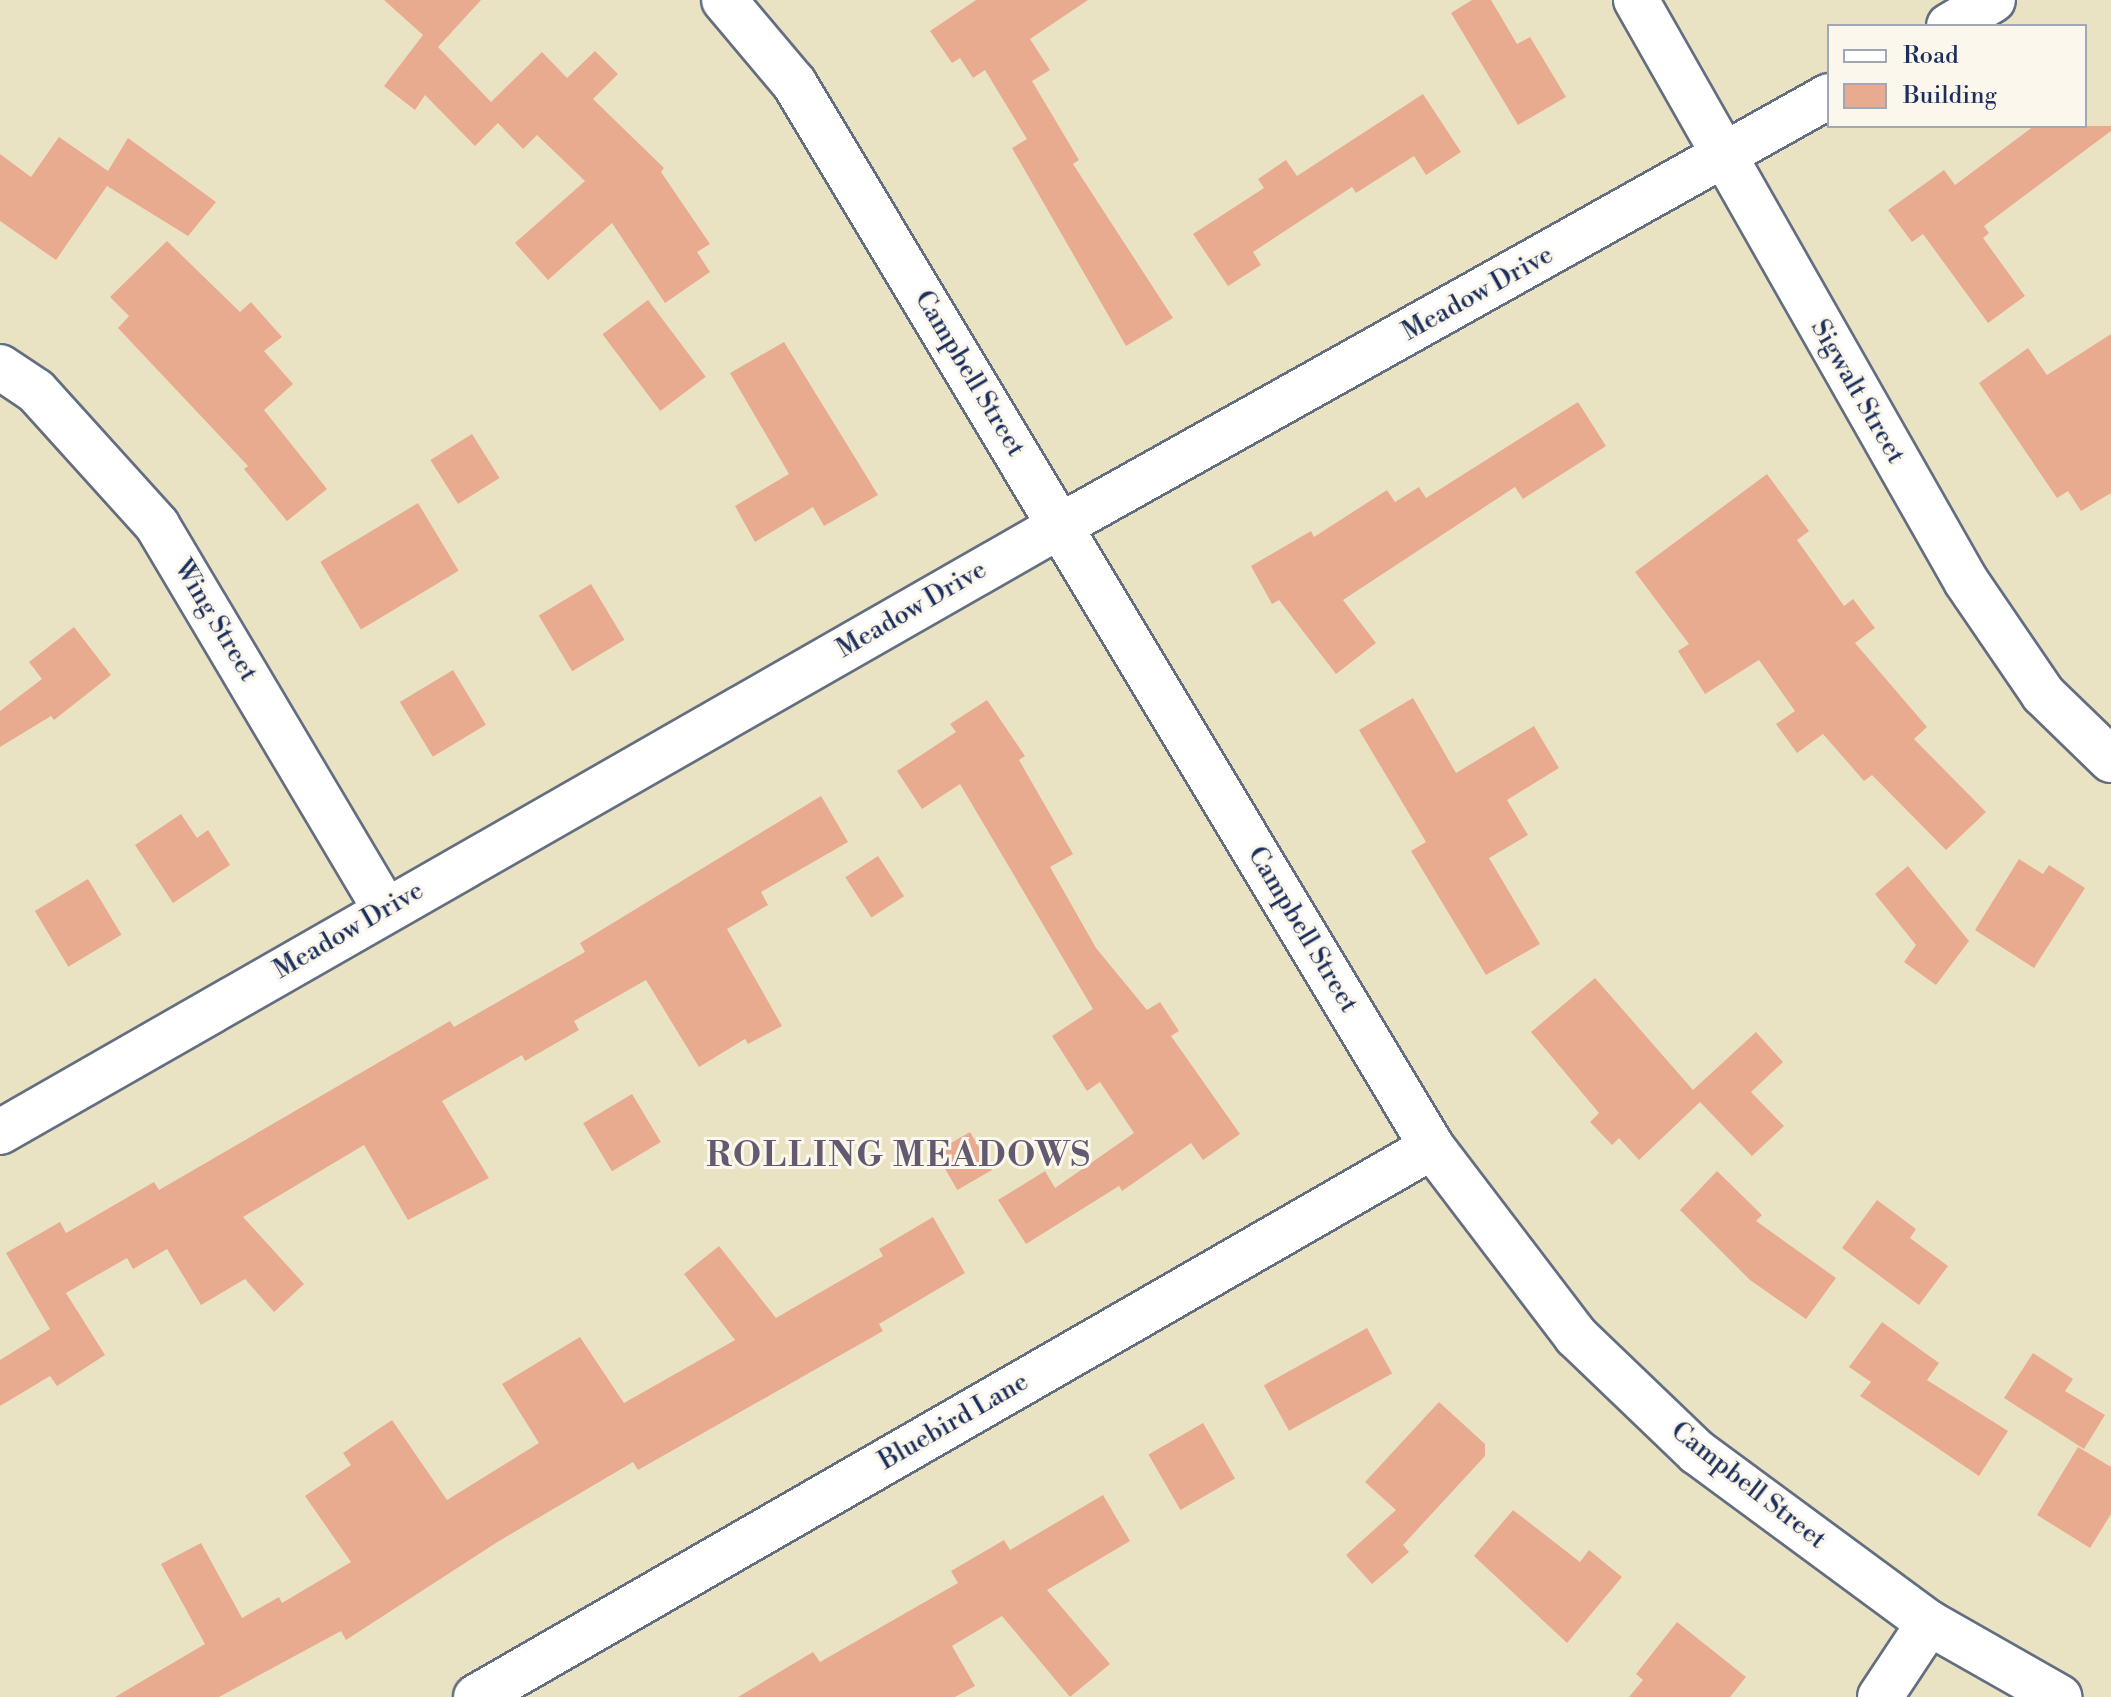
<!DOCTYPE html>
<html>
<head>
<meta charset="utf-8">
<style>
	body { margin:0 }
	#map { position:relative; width:2111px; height:1697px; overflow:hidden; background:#eae3c3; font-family:"Libre Bodoni",serif }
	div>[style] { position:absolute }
	.building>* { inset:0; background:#e9ab90; transform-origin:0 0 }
	.roads { filter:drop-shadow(2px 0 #636e81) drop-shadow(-2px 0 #636e81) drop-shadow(0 2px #636e81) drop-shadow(0 -2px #636e81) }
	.minor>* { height:44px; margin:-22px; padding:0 22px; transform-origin:22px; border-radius:22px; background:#fff }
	span { translate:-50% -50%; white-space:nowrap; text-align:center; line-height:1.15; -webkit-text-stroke:6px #fbf7ec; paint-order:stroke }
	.street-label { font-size:26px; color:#1b2f5e }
	.district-label { font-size:34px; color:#635a70; font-weight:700; letter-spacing:2px }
	.legend { position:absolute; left:1827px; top:24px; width:260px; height:104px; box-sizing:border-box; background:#fbf7ec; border:2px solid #a1a7b3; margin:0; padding:10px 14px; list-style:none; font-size:24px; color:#1b2f5e }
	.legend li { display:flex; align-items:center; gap:16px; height:40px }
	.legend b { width:40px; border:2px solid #a1a7b3 }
</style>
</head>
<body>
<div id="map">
	<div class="building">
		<div style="clip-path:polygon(384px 0,481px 0,438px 47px,491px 102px,542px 52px,567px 78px,595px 51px,618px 74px,593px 99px,664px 168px,661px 172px,710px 244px,697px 252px,710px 272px,665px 303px,612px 223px,548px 280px,515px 243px,585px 181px,537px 135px,523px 149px,498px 123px,475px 146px,425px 95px,415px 110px,384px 86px,423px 35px)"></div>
		<div style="clip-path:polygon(976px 0,1088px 0,1030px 39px,1050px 70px,1032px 81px,1079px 160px,1073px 164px,1173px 318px,1126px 346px,1012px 148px,1027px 139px,985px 70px,973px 78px,960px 58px,952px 63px,930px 31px)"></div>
		<div style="clip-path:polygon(1472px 0,1491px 0,1517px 44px,1530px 37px,1566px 97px,1518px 125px,1451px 13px)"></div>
		<div style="clip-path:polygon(1423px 94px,1461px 152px,1426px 175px,1414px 156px,1356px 193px,1352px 187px,1253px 252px,1261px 265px,1228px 286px,1193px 234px,1264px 188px,1258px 179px,1286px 160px,1297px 176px)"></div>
		<div style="clip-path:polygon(2034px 126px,2111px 126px,2111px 131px,1984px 226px,1989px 233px,1983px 238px,2025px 296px,1988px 323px,1923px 234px,1912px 242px,1888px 210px,1944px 170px,1955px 185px)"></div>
		<div style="clip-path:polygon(59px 137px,108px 171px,128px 138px,216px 202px,188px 236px,107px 186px,56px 260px,0 221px,0 154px,31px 177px)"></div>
		<div style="clip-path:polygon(167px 241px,240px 312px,251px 302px,282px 337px,264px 351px,293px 384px,264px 410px,327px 489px,287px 521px,244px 469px,248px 466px,118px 328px,129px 316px,110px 297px)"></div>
		<div style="left:648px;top:300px;width:96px;height:57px;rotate:53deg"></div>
		<div style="clip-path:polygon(2111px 334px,2111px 493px,2081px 511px,2068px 491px,2057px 498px,1979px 383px,2028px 348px,2047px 375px)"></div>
		<div style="clip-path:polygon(784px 342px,878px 495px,824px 526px,813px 507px,755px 542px,735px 506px,789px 474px,730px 373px)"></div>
		<div style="clip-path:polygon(1578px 402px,1606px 446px,1523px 499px,1515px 487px,1343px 600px,1376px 643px,1336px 674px,1279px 600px,1272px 604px,1251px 566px,1311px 531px,1314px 537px,1387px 490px,1395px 502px,1419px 487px,1426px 498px)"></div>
		<div style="left:472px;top:434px;width:52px;height:49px;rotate:58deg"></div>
		<div style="clip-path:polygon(1767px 474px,1809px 531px,1797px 540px,1844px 606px,1853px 599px,1875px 628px,1855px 643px,1927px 727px,1914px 739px,1986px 812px,1946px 850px,1872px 775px,1864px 781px,1823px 734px,1797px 753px,1776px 724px,1795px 711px,1759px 660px,1705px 694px,1678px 651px,1689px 644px,1635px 572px)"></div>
		<div style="left:418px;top:503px;width:79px;height:114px;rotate:59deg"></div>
		<div style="left:591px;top:584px;width:65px;height:61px;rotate:59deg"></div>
		<div style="clip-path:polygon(74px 627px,111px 675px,54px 720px,51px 716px,0 747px,0 711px,42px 679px,29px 662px)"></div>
		<div style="left:453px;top:670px;width:64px;height:62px;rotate:59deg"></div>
		<div style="clip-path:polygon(1413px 698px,1456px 773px,1534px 726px,1559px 768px,1507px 800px,1528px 835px,1489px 858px,1540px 944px,1486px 975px,1411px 851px,1426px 842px,1359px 730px)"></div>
		<div style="clip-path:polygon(987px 700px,1025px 756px,1019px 760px,1073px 854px,1050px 867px,1096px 948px,1147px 1010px,1160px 1002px,1179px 1031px,1171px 1036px,1240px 1134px,1203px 1160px,1191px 1143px,1122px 1191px,1119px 1186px,1026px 1244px,998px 1200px,1045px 1171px,1055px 1188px,1134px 1133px,1100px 1082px,1087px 1091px,1052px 1036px,1093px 1009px,960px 784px,922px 809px,897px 771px,956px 732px,950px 724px)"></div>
		<div style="clip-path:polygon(821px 796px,848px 842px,761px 892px,768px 905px,727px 929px,782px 1026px,748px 1044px,745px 1039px,699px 1067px,646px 980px,574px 1021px,579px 1030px,525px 1061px,522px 1055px,442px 1101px,489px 1178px,408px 1220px,364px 1145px,243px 1217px,304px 1284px,274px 1312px,245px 1279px,201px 1305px,167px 1249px,133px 1269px,127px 1258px,66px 1293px,105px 1355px,57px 1386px,50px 1376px,0 1406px,0 1360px,50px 1329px,6px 1253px,60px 1222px,66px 1233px,154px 1182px,159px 1190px,450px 1021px,454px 1027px,585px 952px,580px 943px)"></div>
		<div style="clip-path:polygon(181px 814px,197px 838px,208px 830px,230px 865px,173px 903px,135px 845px)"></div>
		<div style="left:878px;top:856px;width:48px;height:39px;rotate:57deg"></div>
		<div style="clip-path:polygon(2019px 859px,2043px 874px,2049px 865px,2085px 888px,2034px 968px,1975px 930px)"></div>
		<div style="clip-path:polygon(1908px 866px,1969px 941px,1936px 985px,1904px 962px,1916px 945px,1875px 894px)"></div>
		<div style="left:88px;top:879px;width:65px;height:62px;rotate:59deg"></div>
		<div style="clip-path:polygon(1595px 978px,1693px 1090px,1756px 1032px,1783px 1062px,1751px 1092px,1784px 1126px,1752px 1156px,1700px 1102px,1639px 1160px,1619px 1138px,1612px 1145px,1590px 1122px,1599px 1113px,1531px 1032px)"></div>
		<div style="left:632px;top:1094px;width:56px;height:57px;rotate:59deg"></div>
		<div style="left:970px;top:1132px;width:44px;height:40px;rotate:60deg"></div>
		<div style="clip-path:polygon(1717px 1171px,1762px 1215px,1756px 1221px,1836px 1278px,1806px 1319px,1750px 1280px,1680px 1210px)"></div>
		<div style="clip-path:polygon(1877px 1200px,1916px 1229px,1910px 1238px,1948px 1266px,1919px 1305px,1842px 1248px)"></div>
		<div style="clip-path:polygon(933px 1217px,965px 1273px,879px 1324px,883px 1331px,638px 1470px,633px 1462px,499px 1541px,346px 1640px,341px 1631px,219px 1697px,115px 1697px,205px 1644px,161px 1564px,201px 1543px,242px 1618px,279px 1597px,282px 1603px,351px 1562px,305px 1496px,351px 1465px,343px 1453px,392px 1420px,447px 1500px,539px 1443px,502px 1384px,580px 1337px,624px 1403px,735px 1340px,684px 1274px,719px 1246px,776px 1318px,883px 1256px,879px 1249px)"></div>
		<div style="clip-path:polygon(1882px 1322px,1939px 1363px,1927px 1380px,2008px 1431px,1979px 1476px,1860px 1396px,1871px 1382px,1849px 1367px)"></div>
		<div style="left:1367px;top:1328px;width:52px;height:118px;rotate:61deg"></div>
		<div style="clip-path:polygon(2033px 1353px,2073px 1379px,2065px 1391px,2105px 1415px,2084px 1449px,2004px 1398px)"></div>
		<div style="clip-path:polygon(1439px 1402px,1485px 1444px,1485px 1456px,1403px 1545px,1409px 1552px,1372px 1584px,1346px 1555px,1396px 1510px,1365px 1482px)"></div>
		<div style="left:1203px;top:1423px;width:64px;height:63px;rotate:60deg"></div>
		<div style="clip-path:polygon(2078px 1447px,2111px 1467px,2111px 1514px,2090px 1548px,2037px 1515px)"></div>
		<div style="clip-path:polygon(1103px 1495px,1130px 1541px,1047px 1590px,1110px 1664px,1070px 1697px,1002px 1616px,952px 1646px,975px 1686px,955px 1697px,738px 1697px,813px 1652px,820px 1662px,958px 1583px,951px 1571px,1004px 1540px,1010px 1550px)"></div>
		<div style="clip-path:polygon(1513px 1510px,1580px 1562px,1589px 1550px,1622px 1577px,1567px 1643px,1474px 1556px)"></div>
		<div style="clip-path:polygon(1677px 1622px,1746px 1677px,1730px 1697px,1629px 1697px,1643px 1680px,1636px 1674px)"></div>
	</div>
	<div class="roads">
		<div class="minor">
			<div style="left:724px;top:0;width:109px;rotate:49.9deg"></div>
			<div style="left:794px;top:83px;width:1241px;rotate:59.05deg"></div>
			<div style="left:1432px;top:1147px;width:238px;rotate:52.7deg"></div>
			<div style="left:1576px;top:1336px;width:168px;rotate:43.8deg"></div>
			<div style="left:1697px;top:1452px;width:288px;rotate:36.4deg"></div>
			<div style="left:1929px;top:1623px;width:150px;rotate:29.6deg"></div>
			<div style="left:1636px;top:0;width:668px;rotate:60.4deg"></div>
			<div style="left:1966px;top:581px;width:137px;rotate:55.7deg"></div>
			<div style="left:2043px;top:694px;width:95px;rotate:44.1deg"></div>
			<div style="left:1949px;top:26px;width:51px;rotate:-30.6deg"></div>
			<div style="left:0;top:367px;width:43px;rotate:33.7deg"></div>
			<div style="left:36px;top:391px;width:181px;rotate:47.9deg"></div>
			<div style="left:157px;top:525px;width:448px;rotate:59.3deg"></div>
			<div style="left:0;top:1132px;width:1221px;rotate:-29.76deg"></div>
			<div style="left:1060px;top:526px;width:881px;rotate:-29.21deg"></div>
			<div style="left:476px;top:1697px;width:1103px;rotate:-29.91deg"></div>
			<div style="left:1880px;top:1697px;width:89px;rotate:-56.5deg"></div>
		</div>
	</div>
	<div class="street-label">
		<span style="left:1478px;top:294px;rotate:-29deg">Meadow Drive</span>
		<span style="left:969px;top:374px;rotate:59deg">Campbell Street</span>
		<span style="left:1857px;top:392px;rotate:60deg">Sigwalt Street</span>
		<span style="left:912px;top:610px;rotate:-30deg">Meadow Drive</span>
		<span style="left:215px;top:621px;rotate:59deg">Wing Street</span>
		<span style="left:1302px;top:930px;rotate:59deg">Campbell Street</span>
		<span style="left:349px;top:931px;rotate:-30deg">Meadow Drive</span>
		<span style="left:954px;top:1422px;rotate:-30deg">Bluebird Lane</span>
		<span style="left:1748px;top:1486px;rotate:38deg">Campbell Street</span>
	</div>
	<div class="district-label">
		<span style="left:899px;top:1157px">ROLLING MEADOWS</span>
	</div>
	<ul class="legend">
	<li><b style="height:10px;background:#fff"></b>Road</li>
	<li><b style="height:22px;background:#e9ab90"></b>Building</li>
	</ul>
</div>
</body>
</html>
